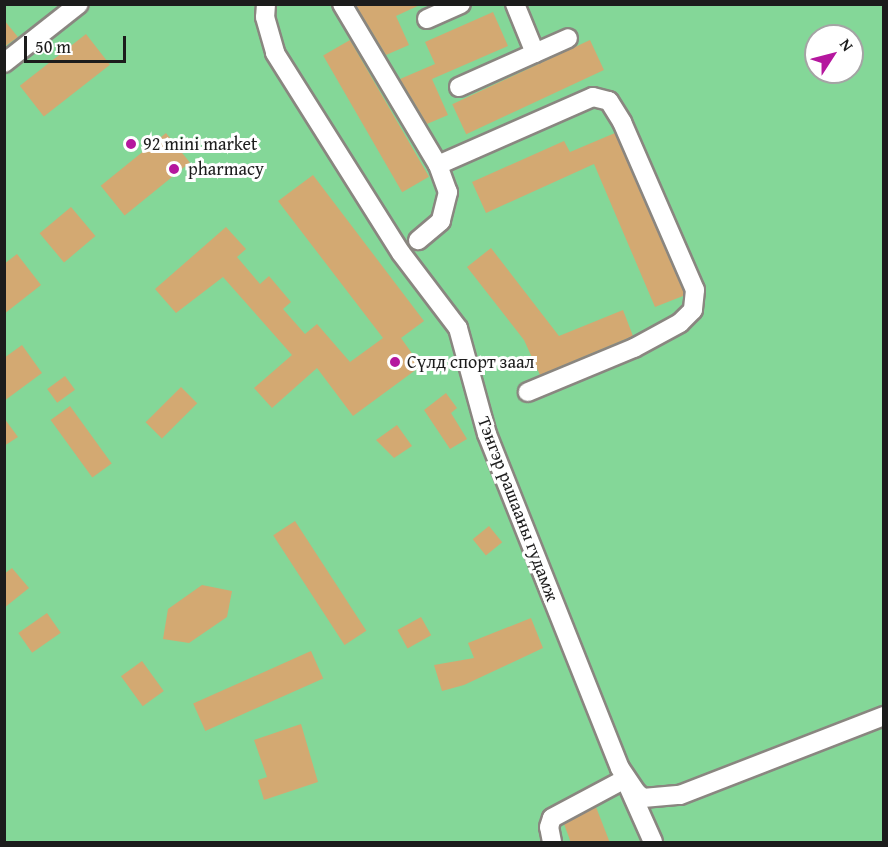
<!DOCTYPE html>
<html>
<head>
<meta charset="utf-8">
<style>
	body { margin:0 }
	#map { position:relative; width:888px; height:847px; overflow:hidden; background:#f9f0e3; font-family:"Gentium Book Plus",serif }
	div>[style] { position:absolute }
	.green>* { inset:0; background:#84d798 }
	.building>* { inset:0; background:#d3a972; transform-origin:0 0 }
	.roads { filter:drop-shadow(2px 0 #8a8680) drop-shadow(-2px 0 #8a8680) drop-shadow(0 2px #8a8680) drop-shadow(0 -2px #8a8680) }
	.minor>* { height:18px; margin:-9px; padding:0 9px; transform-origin:9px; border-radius:9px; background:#fff }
	.dots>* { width:16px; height:16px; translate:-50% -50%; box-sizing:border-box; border:3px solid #fff; border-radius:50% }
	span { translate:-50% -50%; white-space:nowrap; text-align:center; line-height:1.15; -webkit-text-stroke:6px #fff; paint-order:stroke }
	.poi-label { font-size:18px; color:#1c1c1c }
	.left { translate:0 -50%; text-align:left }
	.street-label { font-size:18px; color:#1c1c1c }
	.frame { position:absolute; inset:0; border:6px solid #1c1c1c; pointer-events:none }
	.north { position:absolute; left:804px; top:24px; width:60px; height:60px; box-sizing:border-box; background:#fff; border:2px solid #a4a4a4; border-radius:50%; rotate:54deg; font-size:16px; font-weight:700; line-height:24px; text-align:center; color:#1c1c1c }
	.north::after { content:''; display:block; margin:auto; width:21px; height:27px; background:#b5179e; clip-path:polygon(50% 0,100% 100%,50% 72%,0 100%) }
	.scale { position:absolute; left:24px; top:36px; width:102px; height:27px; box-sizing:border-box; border:3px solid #1c1c1c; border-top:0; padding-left:8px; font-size:18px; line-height:21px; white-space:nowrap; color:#1c1c1c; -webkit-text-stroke:4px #fff; paint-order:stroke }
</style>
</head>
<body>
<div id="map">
	<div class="green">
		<div style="clip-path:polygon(evenodd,5px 5px,883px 5px,883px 842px,5px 842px,5px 5px,816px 36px,852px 36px,852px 72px,816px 72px,816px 36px)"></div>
	</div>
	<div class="building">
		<div style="clip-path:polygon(355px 4px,422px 4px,396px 16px,409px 45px,386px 55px)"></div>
		<div style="clip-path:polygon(493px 12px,508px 46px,432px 79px,448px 115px,427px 124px,400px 79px,435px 64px,425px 42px)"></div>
		<div style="clip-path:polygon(4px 20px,18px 37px,4px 47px)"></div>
		<div style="left:86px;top:34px;width:39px;height:84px;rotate:52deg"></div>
		<div style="left:350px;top:40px;width:158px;height:31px;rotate:60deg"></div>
		<div style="left:590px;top:40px;width:33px;height:152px;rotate:65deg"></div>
		<div style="left:166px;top:133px;width:38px;height:84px;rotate:51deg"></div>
		<div style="clip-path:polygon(615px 133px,684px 292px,683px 296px,655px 307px,594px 164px,486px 213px,472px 182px,564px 141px,570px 152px)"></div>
		<div style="clip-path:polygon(313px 175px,424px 321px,401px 338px,421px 366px,353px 416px,317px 368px,272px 408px,254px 388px,292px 355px,223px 277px,176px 313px,155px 289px,226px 227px,246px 249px,237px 257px,260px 284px,269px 276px,291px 302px,283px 309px,305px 334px,317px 324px,350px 362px,383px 338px,278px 201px)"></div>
		<div style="left:71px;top:207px;width:38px;height:41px;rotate:50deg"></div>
		<div style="clip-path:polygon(491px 248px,559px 336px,623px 310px,633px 336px,540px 375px,524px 340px,467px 267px)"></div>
		<div style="clip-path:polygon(17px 254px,41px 285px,4px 314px,4px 264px)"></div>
		<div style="clip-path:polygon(22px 345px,42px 373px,4px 401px,4px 358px)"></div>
		<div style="left:65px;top:376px;width:17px;height:22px;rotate:54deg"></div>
		<div style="left:181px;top:387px;width:23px;height:50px;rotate:45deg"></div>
		<div style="clip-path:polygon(446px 393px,457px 408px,451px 413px,467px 439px,450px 449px,424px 410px)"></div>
		<div style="left:70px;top:406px;width:71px;height:24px;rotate:54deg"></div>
		<div style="clip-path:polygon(4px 418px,18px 437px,4px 446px)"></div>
		<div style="clip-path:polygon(397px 425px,412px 446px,394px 458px,376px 440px)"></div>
		<div style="left:295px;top:521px;width:131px;height:26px;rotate:57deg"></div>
		<div style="left:489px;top:526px;width:21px;height:21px;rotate:51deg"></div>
		<div style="clip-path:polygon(12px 568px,29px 588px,4px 608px,4px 574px)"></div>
		<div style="clip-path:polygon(202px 585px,232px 591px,227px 617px,189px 643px,163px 639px,168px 609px)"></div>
		<div style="left:47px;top:613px;width:24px;height:35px;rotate:55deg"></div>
		<div style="left:421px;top:617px;width:21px;height:27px;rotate:61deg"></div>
		<div style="clip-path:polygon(531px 618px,543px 648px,464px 685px,442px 691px,434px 665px,474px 658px,468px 643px)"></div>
		<div style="left:311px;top:651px;width:30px;height:129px;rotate:66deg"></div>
		<div style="left:142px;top:661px;width:37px;height:26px;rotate:54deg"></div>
		<div style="clip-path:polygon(301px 724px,318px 782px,264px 800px,258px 780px,267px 777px,254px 740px)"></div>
		<div style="clip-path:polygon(596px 807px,610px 843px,571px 843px,564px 824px)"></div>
	</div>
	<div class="roads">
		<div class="minor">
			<div style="left:266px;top:4px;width:13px;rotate:94deg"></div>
			<div style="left:265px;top:17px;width:37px;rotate:74deg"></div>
			<div style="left:275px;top:53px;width:236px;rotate:57.8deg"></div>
			<div style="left:401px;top:253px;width:94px;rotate:52.8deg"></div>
			<div style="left:458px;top:328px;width:110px;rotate:74.7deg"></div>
			<div style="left:487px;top:434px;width:360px;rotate:68.3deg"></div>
			<div style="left:620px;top:768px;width:29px;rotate:56deg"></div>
			<div style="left:636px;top:792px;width:9px;rotate:41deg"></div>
			<div style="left:643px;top:798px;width:37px;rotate:-5deg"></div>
			<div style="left:680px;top:795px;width:219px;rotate:-21.2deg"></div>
			<div style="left:342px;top:4px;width:187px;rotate:59.2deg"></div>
			<div style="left:438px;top:165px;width:29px;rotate:70deg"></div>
			<div style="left:448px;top:192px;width:30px;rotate:104deg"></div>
			<div style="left:441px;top:221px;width:30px;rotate:140deg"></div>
			<div style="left:427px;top:19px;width:37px;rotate:-24deg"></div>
			<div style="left:535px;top:53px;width:36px;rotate:-24deg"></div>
			<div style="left:4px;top:63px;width:95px;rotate:-38.2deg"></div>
			<div style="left:459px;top:87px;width:83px;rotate:-24.1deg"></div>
			<div style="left:535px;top:53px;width:53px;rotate:-112.2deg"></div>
			<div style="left:438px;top:165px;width:169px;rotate:-23.7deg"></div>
			<div style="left:593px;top:97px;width:16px;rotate:14deg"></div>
			<div style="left:609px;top:101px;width:25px;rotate:58deg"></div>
			<div style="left:622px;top:122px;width:183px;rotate:66.5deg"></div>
			<div style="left:695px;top:290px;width:20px;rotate:96deg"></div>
			<div style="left:693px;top:310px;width:18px;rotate:135deg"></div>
			<div style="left:680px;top:323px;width:52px;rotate:151.5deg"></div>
			<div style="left:634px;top:348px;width:115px;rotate:157.5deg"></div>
			<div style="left:552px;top:842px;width:15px;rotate:-101deg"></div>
			<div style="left:549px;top:827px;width:9px;rotate:-72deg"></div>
			<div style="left:552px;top:818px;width:83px;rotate:-28.1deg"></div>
			<div style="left:625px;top:779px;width:69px;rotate:66deg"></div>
		</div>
	</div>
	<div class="dots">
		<div style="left:131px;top:144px;background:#b5179e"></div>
		<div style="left:174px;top:169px;background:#b5179e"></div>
		<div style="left:395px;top:362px;background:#b5179e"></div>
	</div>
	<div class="poi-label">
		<span class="left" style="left:143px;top:144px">92 mini market</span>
		<span class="left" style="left:188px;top:169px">pharmacy</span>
		<span class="left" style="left:407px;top:362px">Сүлд спорт заал</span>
	</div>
	<div class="street-label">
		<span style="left:518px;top:509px;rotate:69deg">Тэнгэр рашааны гудамж</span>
	</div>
	<div class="frame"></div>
	<div class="north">N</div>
	<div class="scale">50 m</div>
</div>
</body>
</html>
